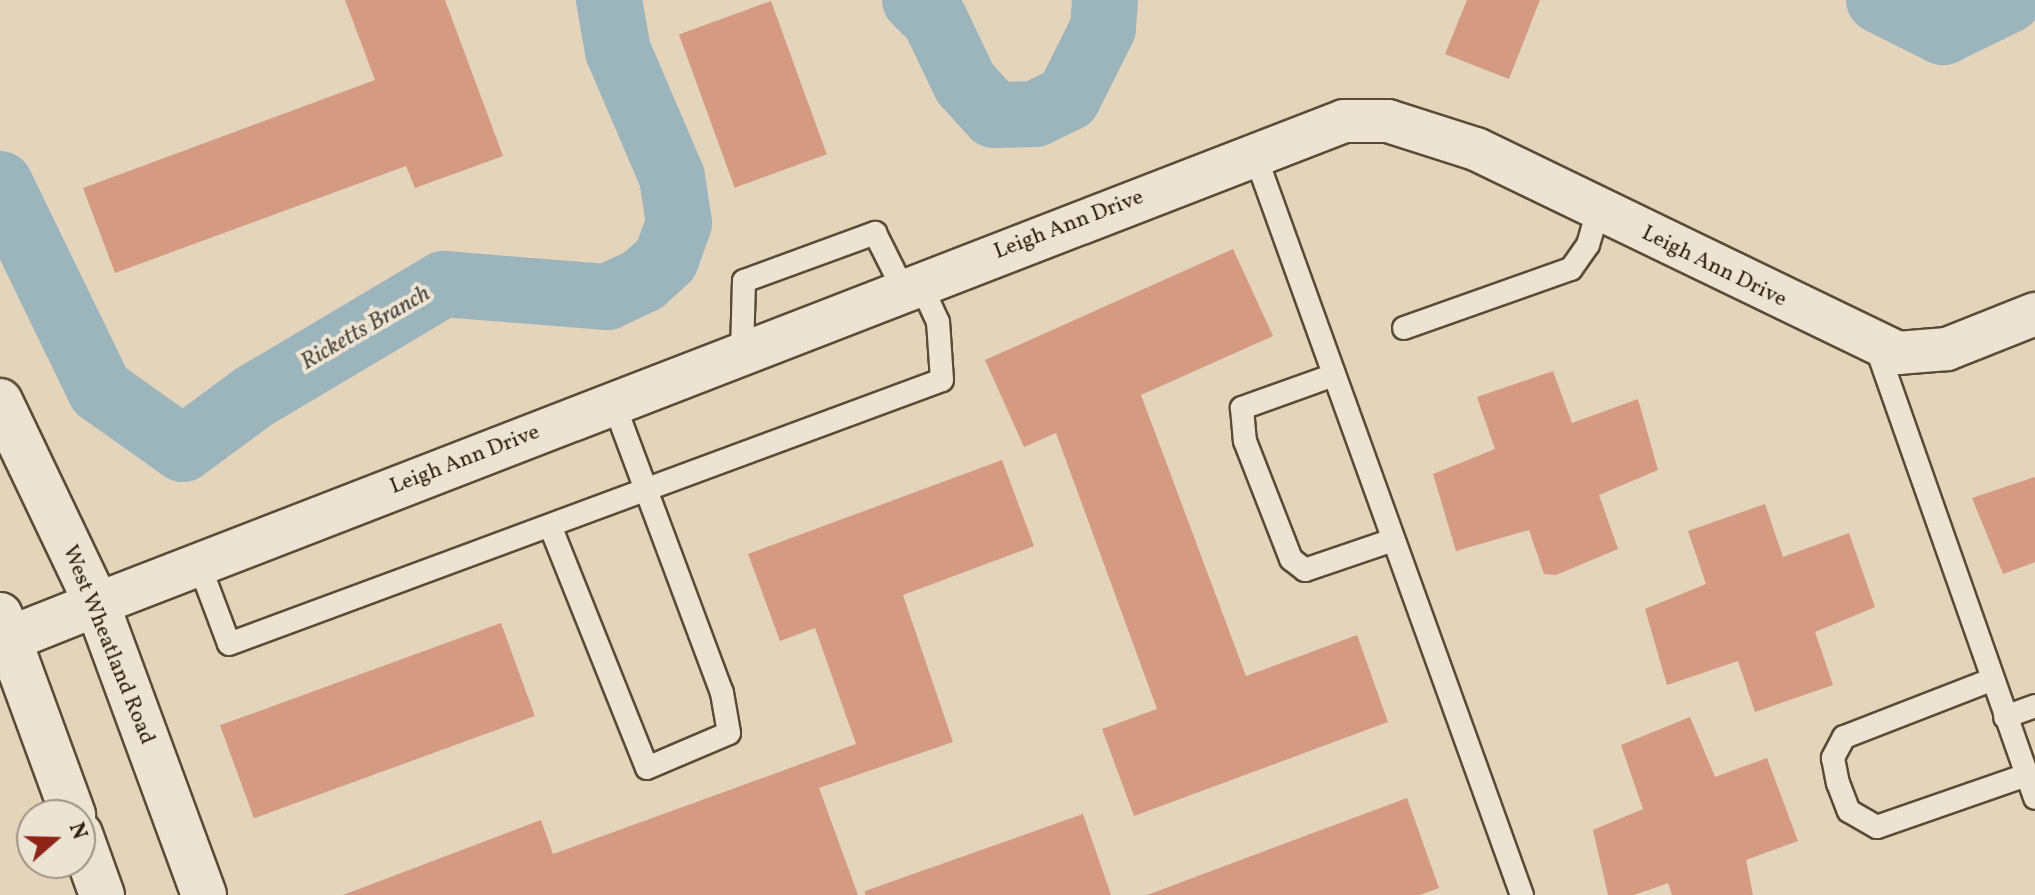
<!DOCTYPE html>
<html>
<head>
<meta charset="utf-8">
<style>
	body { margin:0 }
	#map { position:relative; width:2035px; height:895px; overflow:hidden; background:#e4d4bc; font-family:Vollkorn,serif }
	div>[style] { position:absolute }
	.river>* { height:66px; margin:-33px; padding:0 33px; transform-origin:33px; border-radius:33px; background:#9cb5bd }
	.building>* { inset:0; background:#d59a82; transform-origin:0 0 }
	.roads { filter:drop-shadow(2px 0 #594c37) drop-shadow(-2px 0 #594c37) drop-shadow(0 2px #594c37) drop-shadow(0 -2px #594c37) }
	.service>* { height:22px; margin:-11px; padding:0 11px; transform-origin:11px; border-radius:11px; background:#ede3d3 }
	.minor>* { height:42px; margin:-21px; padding:0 21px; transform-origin:21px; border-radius:21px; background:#ede3d3 }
	.secondary>* { height:44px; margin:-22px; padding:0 22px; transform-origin:22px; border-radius:22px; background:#ede3d3 }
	span { translate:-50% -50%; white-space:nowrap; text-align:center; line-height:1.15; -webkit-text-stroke:8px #ede3d3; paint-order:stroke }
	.street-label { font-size:22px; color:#2b1e0b }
	.water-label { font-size:24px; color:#4d4b40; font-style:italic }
	.north { position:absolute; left:16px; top:799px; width:80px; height:80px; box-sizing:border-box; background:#ede3d3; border:2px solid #9f9483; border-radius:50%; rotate:70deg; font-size:22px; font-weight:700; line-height:32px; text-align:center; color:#2b1e0b }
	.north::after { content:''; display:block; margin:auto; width:28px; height:36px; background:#8f2418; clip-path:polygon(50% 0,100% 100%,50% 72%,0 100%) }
</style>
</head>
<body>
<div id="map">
	<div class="river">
		<div style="left:915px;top:0;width:28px;rotate:45deg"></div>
		<div style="left:935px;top:20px;width:70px;rotate:64.5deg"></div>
		<div style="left:965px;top:83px;width:43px;rotate:47.8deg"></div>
		<div style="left:994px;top:115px;width:41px;rotate:-1.4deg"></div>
		<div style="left:1035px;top:114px;width:37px;rotate:-26deg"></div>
		<div style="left:1068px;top:98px;width:78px;rotate:-63.4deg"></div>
		<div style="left:1103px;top:28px;width:28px;rotate:-86deg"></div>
		<div style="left:1879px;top:0;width:72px;rotate:26.6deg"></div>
		<div style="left:1943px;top:32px;width:73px;rotate:-25.9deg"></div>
		<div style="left:0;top:184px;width:229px;rotate:64.1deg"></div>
		<div style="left:100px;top:390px;width:102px;rotate:35.4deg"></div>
		<div style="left:183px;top:449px;width:89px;rotate:-36.4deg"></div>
		<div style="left:255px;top:396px;width:220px;rotate:-30.7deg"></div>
		<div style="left:444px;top:284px;width:164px;rotate:4.6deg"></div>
		<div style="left:607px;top:297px;width:40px;rotate:-25deg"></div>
		<div style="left:643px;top:280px;width:31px;rotate:-42deg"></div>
		<div style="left:666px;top:259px;width:38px;rotate:-70deg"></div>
		<div style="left:679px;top:223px;width:47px;rotate:-98.7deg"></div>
		<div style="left:672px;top:177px;width:137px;rotate:-113.2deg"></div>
		<div style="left:618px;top:51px;width:52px;rotate:-100deg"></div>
	</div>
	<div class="building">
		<div style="clip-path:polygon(345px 0,445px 0,503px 156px,415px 188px,406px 166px,115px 273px,83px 188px,375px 80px)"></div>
		<div style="clip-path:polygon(1467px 0,1540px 0,1509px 79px,1445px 54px)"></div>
		<div style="left:771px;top:1px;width:163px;height:98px;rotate:70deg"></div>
		<div style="clip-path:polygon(1233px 249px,1273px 336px,1141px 395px,1246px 676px,1357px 635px,1388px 722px,1134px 816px,1102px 729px,1157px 709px,1056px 433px,1024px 447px,985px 360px)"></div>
		<div style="clip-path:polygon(1553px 371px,1572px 423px,1638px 399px,1658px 470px,1599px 495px,1618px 549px,1556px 575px,1544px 574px,1529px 530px,1456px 551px,1433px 474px,1495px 449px,1477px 397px)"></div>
		<div style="clip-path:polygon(1002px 460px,1034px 546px,903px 595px,953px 742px,819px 788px,858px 895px,343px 895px,541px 820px,553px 854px,856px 744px,815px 628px,780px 641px,748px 554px)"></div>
		<div style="clip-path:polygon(2035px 477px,2035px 562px,2003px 574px,1972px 498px)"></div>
		<div style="clip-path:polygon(1765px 504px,1783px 557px,1849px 533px,1875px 607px,1815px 632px,1833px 685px,1755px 712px,1738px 661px,1667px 685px,1645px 609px,1706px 584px,1688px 531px)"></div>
		<div style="left:501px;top:623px;width:99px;height:299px;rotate:70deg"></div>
		<div style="clip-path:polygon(1690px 717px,1715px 777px,1767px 758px,1798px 841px,1746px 860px,1753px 895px,1672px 895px,1668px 883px,1634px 895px,1608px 895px,1593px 830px,1643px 809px,1621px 745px)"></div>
		<div style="clip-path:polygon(1407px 798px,1439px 888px,1420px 895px,1147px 895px)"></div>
		<div style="clip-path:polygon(1083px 814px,1111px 895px,865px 895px,865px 891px)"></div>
	</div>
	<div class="roads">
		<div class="service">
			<div style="left:1254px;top:152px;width:790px;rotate:70.17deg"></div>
			<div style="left:1404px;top:328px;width:177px;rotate:-19.5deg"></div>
			<div style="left:1571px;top:269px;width:29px;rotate:-55deg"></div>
			<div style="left:1588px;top:245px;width:35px;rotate:-74deg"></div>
			<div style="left:1876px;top:346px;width:479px;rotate:70.6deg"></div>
			<div style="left:742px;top:352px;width:71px;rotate:-88.4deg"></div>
			<div style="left:744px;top:281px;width:140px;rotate:-20.1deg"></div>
			<div style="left:875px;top:233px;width:63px;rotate:63.4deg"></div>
			<div style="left:1334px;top:375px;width:98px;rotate:160.3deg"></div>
			<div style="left:1242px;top:408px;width:33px;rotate:85deg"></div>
			<div style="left:1245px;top:441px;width:127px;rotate:68.7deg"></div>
			<div style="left:1291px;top:559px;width:18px;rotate:38deg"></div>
			<div style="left:1305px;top:570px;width:93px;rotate:-18.8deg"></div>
			<div style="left:551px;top:528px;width:258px;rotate:68.2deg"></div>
			<div style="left:647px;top:768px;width:89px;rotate:-23.1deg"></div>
			<div style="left:729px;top:733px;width:41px;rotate:-99.9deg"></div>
			<div style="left:722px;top:693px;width:311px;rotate:-110.5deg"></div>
			<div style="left:199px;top:564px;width:85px;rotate:69.4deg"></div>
			<div style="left:229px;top:644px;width:760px;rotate:-20.32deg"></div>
			<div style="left:942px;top:380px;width:58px;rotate:-93.9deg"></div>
			<div style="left:938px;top:322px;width:43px;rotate:-114.8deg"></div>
			<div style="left:1991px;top:680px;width:158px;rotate:158.8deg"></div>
			<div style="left:1844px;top:737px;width:24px;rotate:118deg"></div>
			<div style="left:1833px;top:758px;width:25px;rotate:79deg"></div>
			<div style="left:1838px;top:783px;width:30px;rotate:69deg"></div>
			<div style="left:1849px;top:811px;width:32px;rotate:30deg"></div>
			<div style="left:1877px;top:827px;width:158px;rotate:-19.2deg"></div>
			<div style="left:2005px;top:717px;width:32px;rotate:-20deg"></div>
		</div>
		<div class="minor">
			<div style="left:97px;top:604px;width:1337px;rotate:-21.17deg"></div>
			<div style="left:1344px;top:121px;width:44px"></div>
			<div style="left:1388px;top:121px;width:92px;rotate:17.7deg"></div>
			<div style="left:1476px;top:149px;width:469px;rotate:25.8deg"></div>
			<div style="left:1898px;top:353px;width:49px;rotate:-4.7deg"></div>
			<div style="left:1947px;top:349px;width:95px;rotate:-21.7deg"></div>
		</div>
		<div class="secondary">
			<div style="left:0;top:401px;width:225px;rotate:64.5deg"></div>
			<div style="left:97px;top:604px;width:310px;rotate:69.8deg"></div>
			<div style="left:0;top:615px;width:213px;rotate:69.9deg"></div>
			<div style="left:9px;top:639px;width:95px;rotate:-21.7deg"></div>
			<div style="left:80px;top:834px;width:65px;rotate:70.2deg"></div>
		</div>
	</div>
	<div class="street-label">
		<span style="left:1069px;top:225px;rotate:-21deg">Leigh Ann Drive</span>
		<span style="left:1714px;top:267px;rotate:26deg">Leigh Ann Drive</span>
		<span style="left:465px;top:460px;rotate:-21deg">Leigh Ann Drive</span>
		<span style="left:108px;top:645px;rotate:68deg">West Wheatland Road</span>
	</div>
	<div class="water-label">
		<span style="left:366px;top:329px;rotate:-30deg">Ricketts Branch</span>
	</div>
	<div class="north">N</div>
</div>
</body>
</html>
